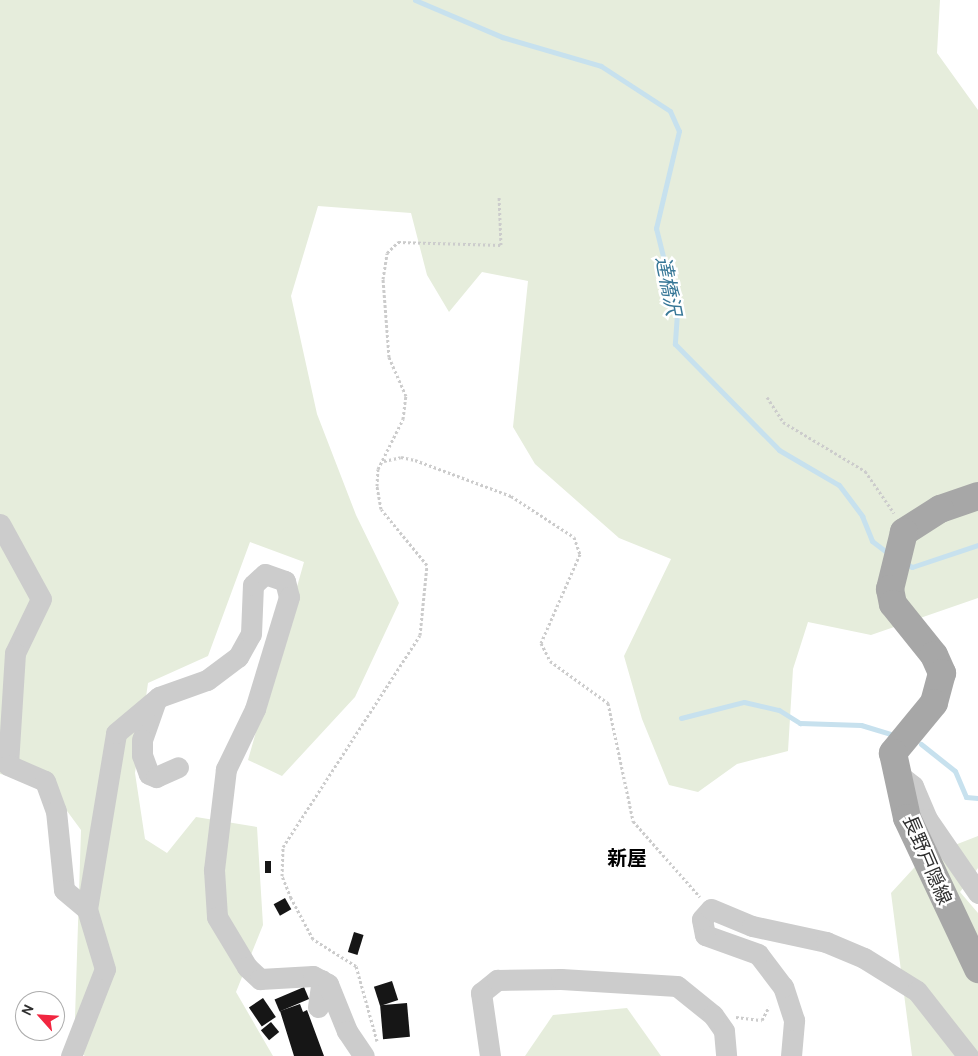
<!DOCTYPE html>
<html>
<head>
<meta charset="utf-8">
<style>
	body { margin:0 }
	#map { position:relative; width:978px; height:1056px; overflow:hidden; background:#fff; font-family:Cabin,"Noto Sans JP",sans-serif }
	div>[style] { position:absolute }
	.green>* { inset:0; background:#e6eddc }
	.stream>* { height:5px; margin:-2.5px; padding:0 2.5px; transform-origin:2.5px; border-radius:2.5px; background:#c7e1ee }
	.building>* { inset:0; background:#161616; transform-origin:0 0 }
	.path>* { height:3px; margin-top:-1.5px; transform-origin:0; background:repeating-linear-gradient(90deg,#ccc 0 2.5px,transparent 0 5px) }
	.minor>* { height:21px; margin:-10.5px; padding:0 10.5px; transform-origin:10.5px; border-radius:10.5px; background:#ccc }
	.major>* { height:28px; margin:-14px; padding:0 14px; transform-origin:14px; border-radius:14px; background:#a7a7a7 }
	span { translate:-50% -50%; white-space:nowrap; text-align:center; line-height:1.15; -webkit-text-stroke:5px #fff; paint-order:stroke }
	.street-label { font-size:19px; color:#2f2f2f }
	.water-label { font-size:20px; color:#377797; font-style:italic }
	.neighbourhood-label { font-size:20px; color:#000; font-weight:700 }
	.north { position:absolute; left:15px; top:991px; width:50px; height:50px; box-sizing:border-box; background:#fff; border:1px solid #acacac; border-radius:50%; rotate:296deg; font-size:14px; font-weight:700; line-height:20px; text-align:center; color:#2f2f2f }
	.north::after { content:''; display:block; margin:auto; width:18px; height:22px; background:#f12640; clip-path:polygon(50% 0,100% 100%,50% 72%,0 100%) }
</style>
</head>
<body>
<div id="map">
	<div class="green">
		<div style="clip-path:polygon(0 0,940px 0,937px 53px,978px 110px,978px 598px,871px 635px,808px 622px,793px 669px,788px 751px,737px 764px,698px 792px,669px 785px,642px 719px,624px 656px,671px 559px,619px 538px,535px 464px,513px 427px,528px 281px,482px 272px,449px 312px,427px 275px,411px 213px,318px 206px,291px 296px,317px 414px,356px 515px,399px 603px,355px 697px,282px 776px,248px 760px,304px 562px,250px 542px,208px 656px,148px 683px,135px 773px,145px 839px,167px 853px,196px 817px,257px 827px,263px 925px,236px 992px,273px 1056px,85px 1056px,74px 1049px,81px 830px,45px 781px,0 774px)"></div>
		<div style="clip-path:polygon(978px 836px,978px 868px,960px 892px,978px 913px,978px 1056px,912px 1056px,891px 893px,924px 857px)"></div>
		<div style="clip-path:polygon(627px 1008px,661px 1056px,525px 1056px,553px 1015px)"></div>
	</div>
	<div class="stream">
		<div style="left:415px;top:0;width:95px;rotate:23deg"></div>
		<div style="left:502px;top:37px;width:103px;rotate:16.3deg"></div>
		<div style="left:601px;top:66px;width:82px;rotate:33.1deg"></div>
		<div style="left:670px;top:111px;width:22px;rotate:66deg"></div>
		<div style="left:679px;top:131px;width:100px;rotate:103.3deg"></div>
		<div style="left:656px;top:228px;width:88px;rotate:76.1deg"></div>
		<div style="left:677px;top:313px;width:31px;rotate:94deg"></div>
		<div style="left:675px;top:344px;width:148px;rotate:45.5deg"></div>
		<div style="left:779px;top:450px;width:69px;rotate:30.3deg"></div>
		<div style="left:839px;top:485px;width:39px;rotate:53deg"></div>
		<div style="left:862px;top:516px;width:27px;rotate:68deg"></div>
		<div style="left:872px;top:541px;width:21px;rotate:37deg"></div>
		<div style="left:905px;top:563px;width:8px;rotate:30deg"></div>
		<div style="left:912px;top:567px;width:70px;rotate:-18.4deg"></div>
		<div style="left:681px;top:718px;width:65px;rotate:-14.3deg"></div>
		<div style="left:744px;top:702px;width:36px;rotate:13deg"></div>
		<div style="left:779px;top:710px;width:25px;rotate:32deg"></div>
		<div style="left:800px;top:723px;width:61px;rotate:1.9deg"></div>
		<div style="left:861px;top:725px;width:34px;rotate:17deg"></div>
		<div style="left:921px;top:744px;width:43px;rotate:38.5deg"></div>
		<div style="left:955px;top:771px;width:28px;rotate:67deg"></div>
		<div style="left:966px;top:797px;width:12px;rotate:5deg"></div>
	</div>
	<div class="building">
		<div style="left:265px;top:861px;width:6px;height:12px"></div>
		<div style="left:285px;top:898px;width:13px;height:13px;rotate:61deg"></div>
		<div style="left:354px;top:932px;width:10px;height:21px;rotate:17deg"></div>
		<div style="left:392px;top:981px;width:20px;height:19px;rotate:72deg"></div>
		<div style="left:304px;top:987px;width:13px;height:32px;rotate:67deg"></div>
		<div style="left:263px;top:998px;width:23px;height:17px;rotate:56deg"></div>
		<div style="left:407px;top:1003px;width:34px;height:27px;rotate:85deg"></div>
		<div style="clip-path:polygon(300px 1004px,303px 1012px,307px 1010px,324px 1056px,294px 1056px,280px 1011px)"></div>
		<div style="left:271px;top:1022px;width:13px;height:13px;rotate:51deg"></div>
	</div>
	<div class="path">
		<div style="left:767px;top:397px;width:30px;rotate:57deg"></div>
		<div style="left:783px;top:422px;width:96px;rotate:30.9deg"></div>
		<div style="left:865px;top:471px;width:51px;rotate:55.4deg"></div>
		<div style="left:384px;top:461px;width:17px;rotate:-13deg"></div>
		<div style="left:401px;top:457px;width:14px;rotate:12deg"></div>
		<div style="left:415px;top:460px;width:103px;rotate:20.6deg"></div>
		<div style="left:511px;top:496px;width:75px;rotate:33.1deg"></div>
		<div style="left:574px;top:537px;width:18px;rotate:71deg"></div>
		<div style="left:580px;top:554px;width:97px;rotate:113.7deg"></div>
		<div style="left:541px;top:643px;width:20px;rotate:63deg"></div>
		<div style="left:550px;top:661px;width:72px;rotate:35.9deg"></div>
		<div style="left:608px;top:703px;width:121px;rotate:78deg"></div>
		<div style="left:633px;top:821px;width:101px;rotate:48.6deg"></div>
		<div style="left:736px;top:1017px;width:26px;rotate:7deg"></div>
		<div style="left:762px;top:1020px;width:15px;rotate:-62deg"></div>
		<div style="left:377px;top:1041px;width:78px;rotate:-105.6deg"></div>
		<div style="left:356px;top:966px;width:51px;rotate:-147.9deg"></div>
		<div style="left:313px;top:939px;width:47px;rotate:-118.2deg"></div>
		<div style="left:291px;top:898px;width:24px;rotate:-112deg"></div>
		<div style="left:282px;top:876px;width:29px;rotate:-88deg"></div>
		<div style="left:283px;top:847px;width:252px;rotate:-57.1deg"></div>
		<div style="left:420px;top:635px;width:70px;rotate:-84.3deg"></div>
		<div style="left:427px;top:565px;width:72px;rotate:-129.4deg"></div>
		<div style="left:381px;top:509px;width:23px;rotate:-100deg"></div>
		<div style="left:377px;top:486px;width:17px;rotate:-87deg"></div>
		<div style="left:378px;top:469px;width:56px;rotate:-63.4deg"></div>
		<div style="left:403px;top:419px;width:23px;rotate:-83deg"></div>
		<div style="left:406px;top:396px;width:43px;rotate:-113.6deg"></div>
		<div style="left:389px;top:357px;width:78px;rotate:-94.4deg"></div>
		<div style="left:383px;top:279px;width:26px;rotate:-81deg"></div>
		<div style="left:387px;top:253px;width:16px;rotate:-45deg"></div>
		<div style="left:398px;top:242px;width:103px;rotate:1.7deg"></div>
		<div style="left:501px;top:245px;width:49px;rotate:-92.3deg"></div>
	</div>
	<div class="minor">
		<div style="left:0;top:524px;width:85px;rotate:61.3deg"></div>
		<div style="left:41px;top:599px;width:60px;rotate:115.7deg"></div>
		<div style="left:15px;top:653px;width:112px;rotate:93.6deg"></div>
		<div style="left:156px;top:700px;width:42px;rotate:109.3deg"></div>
		<div style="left:142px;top:740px;width:15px;rotate:90deg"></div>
		<div style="left:142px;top:755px;width:20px;rotate:70deg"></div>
		<div style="left:149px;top:774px;width:8px;rotate:23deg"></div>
		<div style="left:156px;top:777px;width:24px;rotate:-24deg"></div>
		<div style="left:8px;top:765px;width:40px;rotate:23.4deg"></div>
		<div style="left:45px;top:781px;width:32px;rotate:70deg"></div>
		<div style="left:56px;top:811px;width:79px;rotate:84.2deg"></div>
		<div style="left:64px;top:890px;width:30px;rotate:40deg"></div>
		<div style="left:899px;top:775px;width:18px;rotate:38deg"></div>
		<div style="left:913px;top:786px;width:36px;rotate:67deg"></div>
		<div style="left:927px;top:819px;width:90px;rotate:55.4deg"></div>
		<div style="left:318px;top:1007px;width:27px;rotate:-82deg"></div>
		<div style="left:71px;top:1056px;width:93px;rotate:-68.7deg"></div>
		<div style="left:105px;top:969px;width:63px;rotate:-106.7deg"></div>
		<div style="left:87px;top:909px;width:178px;rotate:-80.6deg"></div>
		<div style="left:116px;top:733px;width:56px;rotate:-39.9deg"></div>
		<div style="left:159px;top:697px;width:51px;rotate:-19.5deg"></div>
		<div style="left:207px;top:680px;width:39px;rotate:-37deg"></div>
		<div style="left:238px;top:657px;width:26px;rotate:-61deg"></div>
		<div style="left:251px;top:634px;width:49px;rotate:-87.7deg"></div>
		<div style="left:253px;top:585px;width:16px;rotate:-43deg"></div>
		<div style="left:265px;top:574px;width:21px;rotate:19deg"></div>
		<div style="left:285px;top:581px;width:16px;rotate:76deg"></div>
		<div style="left:289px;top:597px;width:117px;rotate:106.9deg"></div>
		<div style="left:255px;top:709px;width:67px;rotate:115.8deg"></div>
		<div style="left:226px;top:769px;width:102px;rotate:96.8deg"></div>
		<div style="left:214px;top:870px;width:47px;rotate:86.3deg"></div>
		<div style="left:217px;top:917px;width:58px;rotate:59deg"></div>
		<div style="left:247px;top:967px;width:18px;rotate:43deg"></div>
		<div style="left:260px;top:979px;width:53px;rotate:-3.2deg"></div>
		<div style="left:313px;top:976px;width:17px;rotate:28deg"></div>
		<div style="left:328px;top:984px;width:51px;rotate:68deg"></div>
		<div style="left:347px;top:1031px;width:30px;rotate:56deg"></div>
		<div style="left:490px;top:1056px;width:64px;rotate:-98.1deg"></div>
		<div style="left:481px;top:993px;width:21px;rotate:-39deg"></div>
		<div style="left:497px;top:980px;width:64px;rotate:-0.9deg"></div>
		<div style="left:561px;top:979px;width:116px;rotate:3.5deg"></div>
		<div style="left:677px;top:986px;width:46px;rotate:38.9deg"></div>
		<div style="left:713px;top:1015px;width:19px;rotate:55deg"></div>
		<div style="left:724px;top:1031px;width:25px;rotate:85deg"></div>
		<div style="left:791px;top:1056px;width:36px;rotate:-85deg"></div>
		<div style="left:794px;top:1020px;width:35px;rotate:-108deg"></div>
		<div style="left:783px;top:987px;width:41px;rotate:-127.1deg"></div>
		<div style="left:758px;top:954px;width:56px;rotate:-160.3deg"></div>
		<div style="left:705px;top:935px;width:16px;rotate:-101deg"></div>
		<div style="left:702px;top:919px;width:13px;rotate:-48deg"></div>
		<div style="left:711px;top:909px;width:44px;rotate:22.5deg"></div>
		<div style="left:752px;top:926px;width:76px;rotate:12.2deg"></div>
		<div style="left:826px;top:942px;width:41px;rotate:22.8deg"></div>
		<div style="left:864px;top:958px;width:62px;rotate:31.9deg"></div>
		<div style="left:917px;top:991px;width:83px;rotate:51.9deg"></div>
	</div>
	<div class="major">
		<div style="left:978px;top:496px;width:40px;rotate:161.1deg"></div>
		<div style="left:940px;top:509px;width:43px;rotate:147.4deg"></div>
		<div style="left:904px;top:532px;width:59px;rotate:103.8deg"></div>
		<div style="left:890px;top:589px;width:15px;rotate:79deg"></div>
		<div style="left:893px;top:604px;width:65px;rotate:51.2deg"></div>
		<div style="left:934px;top:655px;width:20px;rotate:66deg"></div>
		<div style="left:942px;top:673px;width:31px;rotate:105deg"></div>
		<div style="left:934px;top:703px;width:65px;rotate:129.4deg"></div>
		<div style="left:893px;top:753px;width:66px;rotate:77.8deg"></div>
		<div style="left:907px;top:818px;width:167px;rotate:64.8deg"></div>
	</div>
	<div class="street-label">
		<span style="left:927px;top:860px;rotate:67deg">長野戸隠線</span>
	</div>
	<div class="water-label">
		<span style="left:668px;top:286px;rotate:79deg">達橋沢</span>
	</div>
	<div class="neighbourhood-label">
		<span style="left:627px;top:858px">新屋</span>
	</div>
	<div class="north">N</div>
</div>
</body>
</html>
